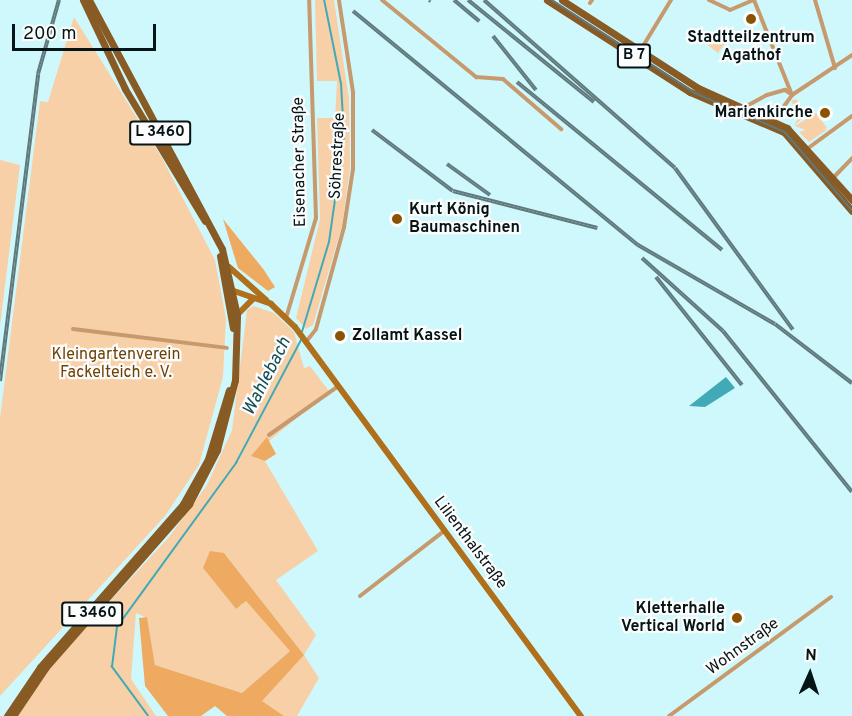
<!DOCTYPE html>
<html>
<head>
<meta charset="utf-8">
<style>
	body { margin:0 }
	#map { position:relative; width:852px; height:716px; overflow:hidden; background:#cff8fd; font-family:Overpass,sans-serif }
	div>[style] { position:absolute }
	.green>* { inset:0; background:#f8d0a8 }
	.forest>* { inset:0; background:#eeaa61 }
	.water>* { inset:0; background:#41aab6 }
	.stream>* { height:1.5px; margin:-0.75px; padding:0 0.75px; transform-origin:0.75px; border-radius:0.75px; background:#41aab6 }
	.street>* { height:4px; margin:-2px; padding:0 2px; transform-origin:2px; border-radius:2px; background:#c69a6c }
	.secondary>* { height:6px; margin:-3px; padding:0 3px; transform-origin:3px; border-radius:3px; background:#af6f1b }
	.primary>* { height:7px; margin:-3.5px; padding:0 3.5px; transform-origin:3.5px; border-radius:3.5px; background:#885a24 }
	.tram>* { height:1.5px; margin:-0.75px; padding:0 0.75px; transform-origin:0.75px; border-radius:0.75px; background:#5f797c }
	.rail>* { height:4px; margin-top:-2px; transform-origin:0; background:repeating-linear-gradient(90deg,#fcfcfc 0 4.5px,#5f797c 0 9px); box-sizing:border-box; border-block:2px solid #5f797c }
	.dots>* { width:16px; height:16px; translate:-50% -50%; box-sizing:border-box; border:3px solid #fcfcfc; border-radius:50% }
	span { translate:-50% -50%; white-space:nowrap; text-align:center; line-height:1.15; -webkit-text-stroke:4.5px #fcfcfc; paint-order:stroke }
	.shield-label span { padding:2px 4px; background:#fcfcfc; border:2px solid; border-radius:4px; -webkit-text-stroke-width:0 }
	.shield-label { font-size:15px; color:#051416; font-weight:700 }
	.poi-label { font-size:16px; color:#051416; font-weight:700 }
	.right { translate:-100% -50%; text-align:right }
	.left { translate:0 -50%; text-align:left }
	.street-label { font-size:16px; color:#051416 }
	.park-label { font-size:16px; color:#6c4104 }
	.water-label { font-size:18px; color:#0f4d54; font-style:italic }
	.north { position:absolute; left:780px; top:644px; width:60px; height:60px; -webkit-text-stroke:4px #fcfcfc; paint-order:stroke; rotate:3deg; font-size:16px; font-weight:700; line-height:24px; text-align:center; color:#051416 }
	.north::after { content:''; display:block; margin:auto; width:21px; height:27px; background:#051416; clip-path:polygon(50% 0,100% 100%,50% 72%,0 100%) }
	.scale { position:absolute; left:12px; top:24px; width:144px; height:27px; box-sizing:border-box; border:3px solid #051416; border-top:0; padding-left:8px; font-size:18px; line-height:21px; white-space:nowrap; color:#051416; -webkit-text-stroke:4px #fcfcfc; paint-order:stroke }
</style>
</head>
<body>
<div id="map">
	<div class="green">
		<div style="clip-path:polygon(315px 0,334px 0,349px 99px,350px 168px,342px 226px,313px 325px,306px 329px,296px 318px,320px 219px,317px 118px,335px 118px,337px 81px,317px 81px)"></div>
		<div style="clip-path:polygon(74px 17px,162px 158px,215px 260px,226px 319px,223px 377px,199px 465px,165px 516px,0 696px,0 418px,40px 101px,48px 102px)"></div>
		<div style="clip-path:polygon(717px 33px,726px 42px,718px 53px,700px 39px)"></div>
		<div style="clip-path:polygon(796px 99px,807px 114px,794px 126px,800px 114px,791px 101px)"></div>
		<div style="clip-path:polygon(816px 113px,827px 128px,823px 130px,828px 129px,809px 142px,799px 132px,805px 130px,795px 126px)"></div>
		<div style="clip-path:polygon(0 160px,20px 165px,0 326px)"></div>
		<div style="clip-path:polygon(254px 306px,274px 313px,294px 332px,304px 368px,310px 366px,329px 391px,251px 456px,265px 461px,318px 551px,276px 580px,316px 635px,304px 655px,319px 678px,297px 716px,284px 716px,261px 701px,304px 655px,224px 553px,203px 568px,236px 609px,246px 601px,291px 650px,242px 693px,155px 665px,147px 618px,136px 613px,131px 679px,156px 716px,17px 716px,49px 667px,169px 537px,207px 485px,232px 430px,247px 310px)"></div>
	</div>
	<div class="forest">
		<div style="clip-path:polygon(223px 219px,264px 270px,275px 287px,268px 291px,238px 268px)"></div>
		<div style="clip-path:polygon(267px 437px,276px 454px,265px 461px,251px 456px)"></div>
		<div style="clip-path:polygon(210px 551px,224px 553px,304px 655px,262px 701px,284px 716px,227px 716px,215px 706px,201px 716px,168px 716px,145px 686px,139px 618px,147px 617px,155px 665px,242px 693px,290px 651px,246px 601px,236px 609px,203px 568px)"></div>
	</div>
	<div class="water">
		<div style="clip-path:polygon(726px 377px,735px 388px,705px 407px,689px 406px)"></div>
	</div>
	<div class="stream">
		<div style="left:302px;top:332px;width:94px;rotate:-73.3deg"></div>
		<div style="left:329px;top:242px;width:106px;rotate:-81.9deg"></div>
		<div style="left:344px;top:137px;width:53px;rotate:-93.2deg"></div>
		<div style="left:341px;top:84px;width:86px;rotate:-101.4deg"></div>
		<div style="left:148px;top:716px;width:61px;rotate:-126.3deg"></div>
		<div style="left:112px;top:667px;width:40px;rotate:-82.9deg"></div>
		<div style="left:117px;top:627px;width:203px;rotate:-54deg"></div>
		<div style="left:236px;top:463px;width:139px;rotate:-62.1deg"></div>
	</div>
	<div class="street">
		<div style="left:382px;top:0;width:122px;rotate:39.3deg"></div>
		<div style="left:476px;top:77px;width:27px;rotate:4deg"></div>
		<div style="left:503px;top:79px;width:77px;rotate:40.8deg"></div>
		<div style="left:709px;top:0;width:23px;rotate:25deg"></div>
		<div style="left:730px;top:10px;width:25px;rotate:-23deg"></div>
		<div style="left:754px;top:0;width:102px;rotate:68.2deg"></div>
		<div style="left:815px;top:0;width:71px;rotate:73.6deg"></div>
		<div style="left:590px;top:3px;width:4px;rotate:-56deg"></div>
		<div style="left:640px;top:51px;width:60px;rotate:-58.7deg"></div>
		<div style="left:745px;top:107px;width:25px;rotate:-29deg"></div>
		<div style="left:767px;top:95px;width:19px;rotate:-16deg"></div>
		<div style="left:785px;top:90px;width:7px;rotate:34deg"></div>
		<div style="left:774px;top:120px;width:31px;rotate:-54deg"></div>
		<div style="left:792px;top:95px;width:72px;rotate:-33.7deg"></div>
		<div style="left:807px;top:149px;width:56px;rotate:-36.3deg"></div>
		<div style="left:833px;top:178px;width:28px;rotate:-46deg"></div>
		<div style="left:286px;top:318px;width:104px;rotate:-73.3deg"></div>
		<div style="left:316px;top:218px;width:218px;rotate:-91.8deg"></div>
		<div style="left:73px;top:329px;width:155px;rotate:7deg"></div>
		<div style="left:306px;top:342px;width:16px;rotate:-52deg"></div>
		<div style="left:316px;top:329px;width:106px;rotate:-74.6deg"></div>
		<div style="left:344px;top:227px;width:59px;rotate:-81.2deg"></div>
		<div style="left:353px;top:169px;width:77px;rotate:-90deg"></div>
		<div style="left:353px;top:92px;width:93px;rotate:-98.7deg"></div>
		<div style="left:269px;top:435px;width:83px;rotate:-35.2deg"></div>
		<div style="left:360px;top:596px;width:106px;rotate:-37.7deg"></div>
		<div style="left:669px;top:716px;width:201px;rotate:-36.3deg"></div>
	</div>
	<div class="secondary">
		<div style="left:229px;top:267px;width:50px;rotate:41.7deg"></div>
		<div style="left:234px;top:291px;width:39px;rotate:19deg"></div>
		<div style="left:271px;top:304px;width:33px;rotate:44deg"></div>
		<div style="left:295px;top:327px;width:483px;rotate:53.7deg"></div>
		<div style="left:237px;top:315px;width:23px;rotate:-45deg"></div>
	</div>
	<div class="primary">
		<div style="left:83px;top:0;width:98px;rotate:64.7deg"></div>
		<div style="left:125px;top:89px;width:154px;rotate:58.8deg"></div>
		<div style="left:547px;top:0;width:170px;rotate:32.8deg"></div>
		<div style="left:690px;top:92px;width:102px;rotate:23.1deg"></div>
		<div style="left:784px;top:132px;width:104px;rotate:49.3deg"></div>
		<div style="left:562px;top:0;width:162px;rotate:32.9deg"></div>
		<div style="left:698px;top:88px;width:98px;rotate:24.2deg"></div>
		<div style="left:787px;top:128px;width:97px;rotate:47.9deg"></div>
		<div style="left:220px;top:256px;width:73px;rotate:79.8deg"></div>
		<div style="left:7px;top:716px;width:59px;rotate:-56deg"></div>
		<div style="left:40px;top:667px;width:217px;rotate:-48.7deg"></div>
		<div style="left:183px;top:504px;width:51px;rotate:-60.9deg"></div>
		<div style="left:208px;top:459px;width:72px;rotate:-73.1deg"></div>
		<div style="left:13px;top:716px;width:59px;rotate:-56deg"></div>
		<div style="left:46px;top:667px;width:217px;rotate:-48.7deg"></div>
		<div style="left:189px;top:504px;width:61px;rotate:-62.6deg"></div>
		<div style="left:217px;top:450px;width:72px;rotate:-75.6deg"></div>
		<div style="left:235px;top:380px;width:65px;rotate:-88.2deg"></div>
		<div style="left:237px;top:315px;width:68px;rotate:-102.8deg"></div>
		<div style="left:222px;top:249px;width:282px;rotate:-118.1deg"></div>
	</div>
	<div class="tram">
		<div style="left:552px;top:0;width:171px;rotate:33deg"></div>
		<div style="left:695px;top:93px;width:98px;rotate:23.4deg"></div>
		<div style="left:785px;top:132px;width:103px;rotate:49.3deg"></div>
	</div>
	<div class="rail">
		<div style="left:429px;top:0;width:2px;rotate:27deg"></div>
		<div style="left:454px;top:0;width:33px;rotate:40deg"></div>
		<div style="left:468px;top:0;width:162px;rotate:39deg"></div>
		<div style="left:484px;top:0;width:254px;rotate:41.3deg"></div>
		<div style="left:675px;top:168px;width:200px;rotate:53.9deg"></div>
		<div style="left:353px;top:11px;width:369px;rotate:39.4deg"></div>
		<div style="left:638px;top:245px;width:158px;rotate:30deg"></div>
		<div style="left:775px;top:324px;width:97px;rotate:37.5deg"></div>
		<div style="left:493px;top:36px;width:69px;rotate:51.5deg"></div>
		<div style="left:517px;top:82px;width:265px;rotate:39.3deg"></div>
		<div style="left:372px;top:130px;width:101px;rotate:37deg"></div>
		<div style="left:453px;top:191px;width:149px;rotate:14.4deg"></div>
		<div style="left:447px;top:164px;width:53px;rotate:35.8deg"></div>
		<div style="left:642px;top:258px;width:109px;rotate:42deg"></div>
		<div style="left:723px;top:331px;width:206px;rotate:51.3deg"></div>
		<div style="left:656px;top:277px;width:138px;rotate:51.5deg"></div>
		<div style="left:0;top:381px;width:309px;rotate:-82.9deg"></div>
		<div style="left:38px;top:74px;width:77px;rotate:-74.2deg"></div>
	</div>
	<div class="dots">
		<div style="left:751px;top:19px;background:#895302"></div>
		<div style="left:825px;top:113px;background:#895302"></div>
		<div style="left:397px;top:219px;background:#895302"></div>
		<div style="left:340px;top:336px;background:#895302"></div>
		<div style="left:737px;top:618px;background:#895302"></div>
	</div>
	<div class="shield-label">
		<span style="left:634px;top:56px">B 7</span>
		<span style="left:160px;top:133px">L 3460</span>
		<span style="left:92px;top:614px">L 3460</span>
	</div>
	<div class="poi-label">
		<span style="left:751px;top:47px">Stadtteilzentrum<br>Agathof</span>
		<span class="right" style="left:813px;top:113px">Marienkirche</span>
		<span class="left" style="left:409px;top:219px">Kurt König<br>Baumaschinen</span>
		<span class="left" style="left:352px;top:336px">Zollamt Kassel</span>
		<span class="right" style="left:725px;top:618px">Kletterhalle<br>Vertical World</span>
	</div>
	<div class="street-label">
		<span style="left:338px;top:156px;rotate:-87deg">Söhrestraße</span>
		<span style="left:300px;top:162px;rotate:-91deg">Eisenacher Straße</span>
		<span style="left:470px;top:543px;rotate:53deg">Lilienthalstraße</span>
		<span style="left:743px;top:647px;rotate:-36deg">Wohnstraße</span>
	</div>
	<div class="park-label">
		<span style="left:116px;top:364px">Kleingartenverein<br>Fackelteich e. V.</span>
	</div>
	<div class="water-label">
		<span style="left:268px;top:377px;rotate:-63deg">Wahlebach</span>
	</div>
	<div class="north">N</div>
	<div class="scale">200 m</div>
</div>
</body>
</html>
